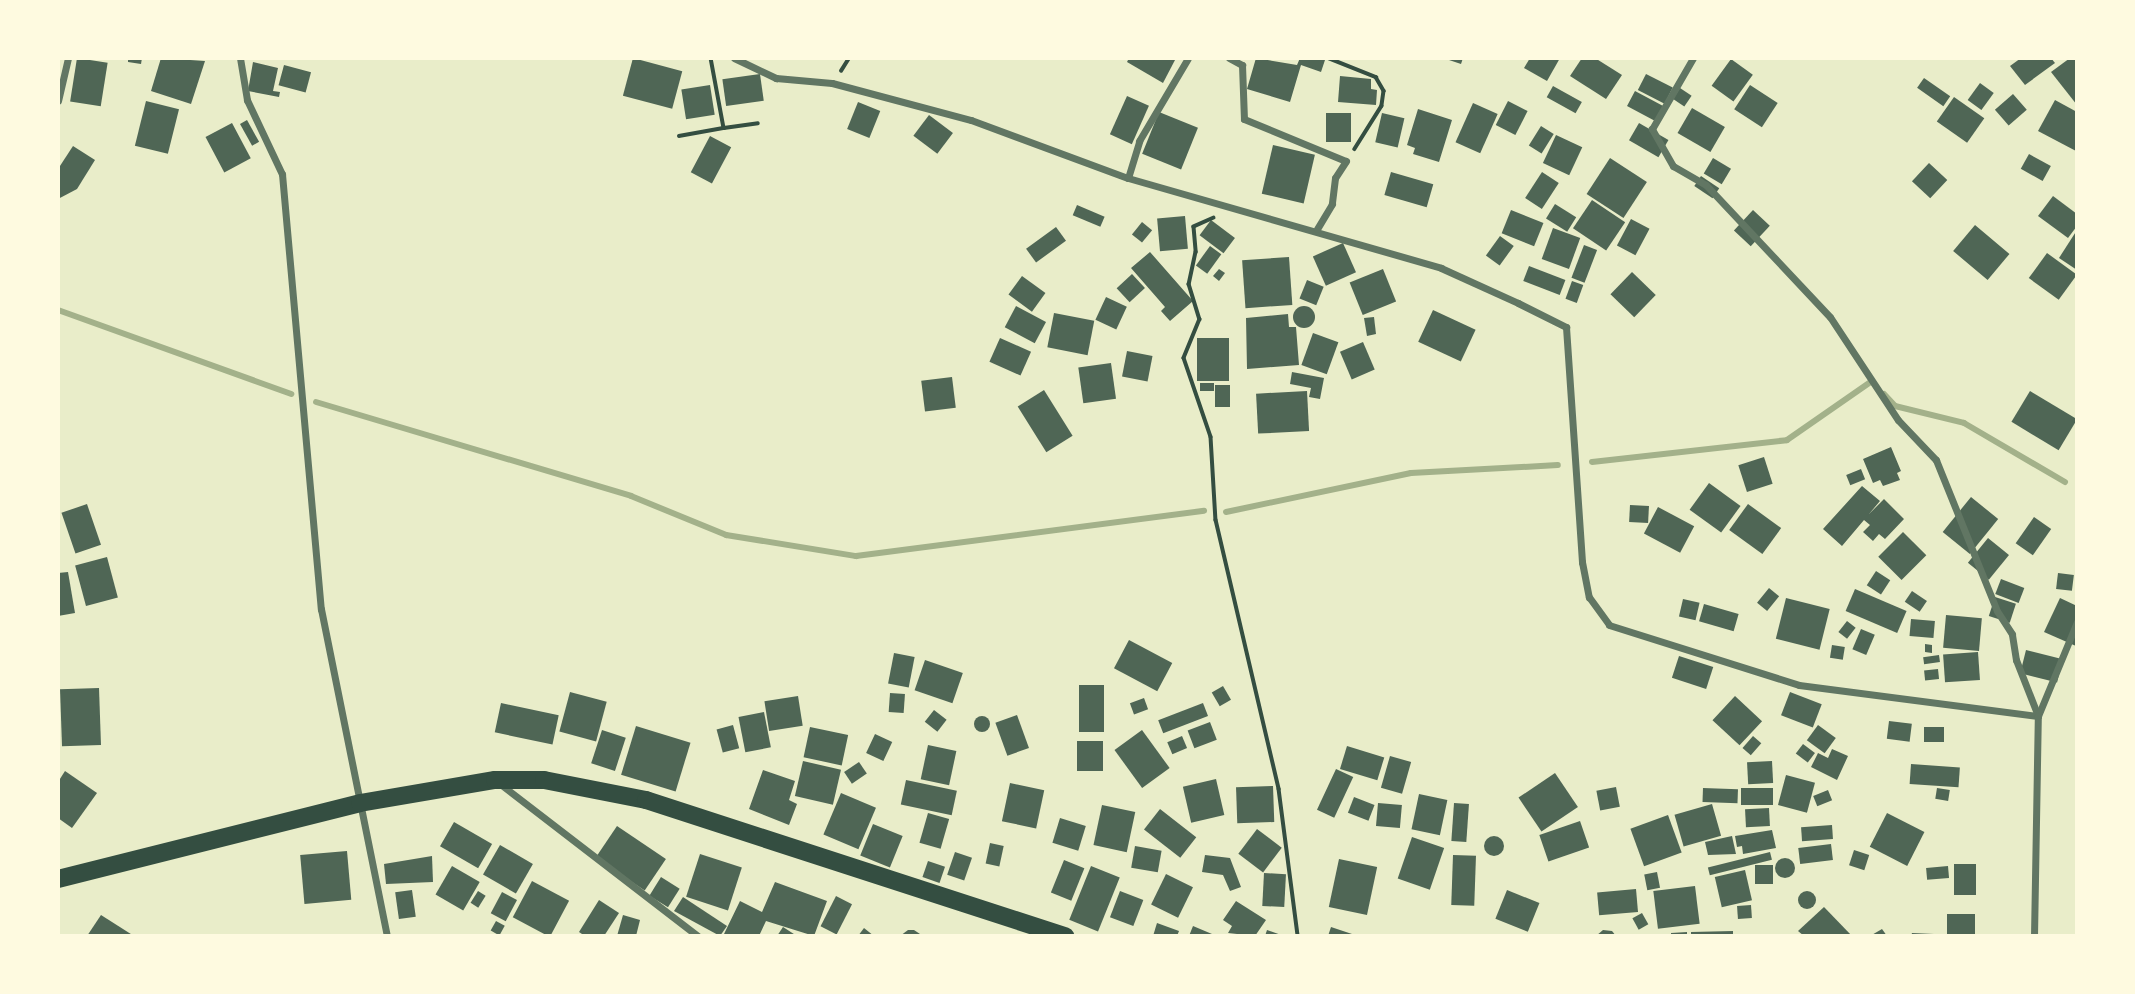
<!DOCTYPE html>
<html>
<head>
<meta charset="utf-8">
<style>
	body { margin:0 }
	#map { position:relative; width:2135px; height:994px; overflow:hidden; background:#e9edc9; font-family:Arial,sans-serif }
	div>[style] { position:absolute }
	.stream>* { height:6px; margin:-3px; padding:0 3px; transform-origin:3px; border-radius:3px; background:#a3b18a }
	.building>* { inset:0; background:#4f6655; transform-origin:0 0 }
	.round { border-radius:50% }
	.path>* { height:3.5px; margin:-1.75px; padding:0 1.75px; transform-origin:1.75px; border-radius:1.75px; background:#344e41 }
	.minor>* { height:7px; margin:-3.5px; padding:0 3.5px; transform-origin:3.5px; border-radius:3.5px; background:#617663 }
	.primary>* { height:18px; margin:-9px; padding:0 9px; transform-origin:9px; border-radius:9px; background:#344e41 }
	span { translate:-50% -50%; white-space:nowrap; text-align:center; line-height:1.15; -webkit-text-stroke:5px #fefae0; paint-order:stroke }
	.frame { position:absolute; inset:0; border:60px solid #fefae0; pointer-events:none }
</style>
</head>
<body>
<div id="map">
	<div class="stream">
		<div style="left:58px;top:310px;width:248px;rotate:19.8deg"></div>
		<div style="left:1884px;top:394px;width:16px;rotate:47deg"></div>
		<div style="left:1895px;top:406px;width:71px;rotate:13.8deg"></div>
		<div style="left:1964px;top:423px;width:117px;rotate:30.3deg"></div>
		<div style="left:316px;top:402px;width:329px;rotate:16.6deg"></div>
		<div style="left:631px;top:496px;width:103px;rotate:22.3deg"></div>
		<div style="left:726px;top:535px;width:132px;rotate:9.2deg"></div>
		<div style="left:856px;top:556px;width:351px;rotate:-7.4deg"></div>
		<div style="left:1592px;top:462px;width:196px;rotate:-6.4deg"></div>
		<div style="left:1787px;top:440px;width:103px;rotate:-34.8deg"></div>
		<div style="left:1226px;top:512px;width:189px;rotate:-11.9deg"></div>
		<div style="left:1411px;top:473px;width:147px;rotate:-3.1deg"></div>
	</div>
	<div class="building">
		<div style="left:77px;top:58px;width:31px;height:44px;rotate:9deg"></div>
		<div style="clip-path:polygon(128px 58px,142px 58px,141px 64px,128px 62px)"></div>
		<div style="clip-path:polygon(161px 58px,205px 61px,191px 104px,151px 91px)"></div>
		<div style="left:633px;top:58px;width:51px;height:39px;rotate:15deg"></div>
		<div style="clip-path:polygon(1129px 58px,1171px 58px,1175px 60px,1163px 83px,1127px 62px)"></div>
		<div style="clip-path:polygon(1256px 58px,1297px 65px,1300px 58px,1325px 60px,1321px 72px,1301px 65px,1290px 102px,1247px 89px)"></div>
		<div style="clip-path:polygon(1443px 58px,1463px 58px,1461px 64px)"></div>
		<div style="clip-path:polygon(1530px 58px,1560px 58px,1547px 81px,1524px 68px)"></div>
		<div style="clip-path:polygon(1582px 58px,1595px 58px,1622px 75px,1606px 99px,1570px 76px)"></div>
		<div style="clip-path:polygon(2021px 58px,2051px 58px,2055px 63px,2025px 85px,2010px 66px)"></div>
		<div style="clip-path:polygon(2070px 58px,2077px 58px,2077px 105px,2051px 72px)"></div>
		<div style="left:1731px;top:59px;width:27px;height:33px;rotate:36deg"></div>
		<div style="clip-path:polygon(253px 62px,278px 68px,273px 91px,280px 92px,279px 97px,248px 91px)"></div>
		<div style="left:284px;top:65px;width:28px;height:21px;rotate:15deg"></div>
		<div style="left:760px;top:74px;width:27px;height:38px;rotate:82deg"></div>
		<div style="left:1646px;top:74px;width:30px;height:18px;rotate:27deg"></div>
		<div style="clip-path:polygon(1340px 76px,1371px 79px,1371px 89px,1377px 90px,1376px 105px,1338px 102px)"></div>
		<div style="left:1924px;top:78px;width:32px;height:12px;rotate:35deg"></div>
		<div style="left:1980px;top:83px;width:17px;height:21px;rotate:36deg"></div>
		<div style="left:710px;top:85px;width:30px;height:29px;rotate:81deg"></div>
		<div style="left:1750px;top:85px;width:33px;height:29px;rotate:33deg"></div>
		<div style="left:1553px;top:86px;width:33px;height:13px;rotate:29deg"></div>
		<div style="left:1680px;top:88px;width:14px;height:13px;rotate:34deg"></div>
		<div style="left:1635px;top:91px;width:34px;height:17px;rotate:28deg"></div>
		<div style="left:2013px;top:94px;width:21px;height:24px;rotate:49deg"></div>
		<div style="left:1127px;top:96px;width:24px;height:42px;rotate:24deg"></div>
		<div style="left:1954px;top:97px;width:37px;height:30px;rotate:35deg"></div>
		<div style="clip-path:polygon(2055px 100px,2077px 112px,2076px 151px,2038px 131px)"></div>
		<div style="left:146px;top:101px;width:34px;height:46px;rotate:14deg"></div>
		<div style="left:1508px;top:101px;width:22px;height:27px;rotate:27deg"></div>
		<div style="left:858px;top:102px;width:24px;height:29px;rotate:22deg"></div>
		<div style="left:1473px;top:103px;width:27px;height:43px;rotate:24deg"></div>
		<div style="left:1692px;top:108px;width:38px;height:29px;rotate:30deg"></div>
		<div style="clip-path:polygon(1418px 109px,1452px 120px,1439px 162px,1413px 154px,1415px 148px,1407px 145px)"></div>
		<div style="left:1159px;top:112px;width:42px;height:45px;rotate:22deg"></div>
		<div style="left:1326px;top:113px;width:25px;height:29px"></div>
		<div style="left:1382px;top:113px;width:23px;height:30px;rotate:13deg"></div>
		<div style="left:929px;top:115px;width:30px;height:26px;rotate:37deg"></div>
		<div style="left:247px;top:120px;width:25px;height:8px;rotate:61deg"></div>
		<div style="left:232px;top:123px;width:40px;height:30px;rotate:62deg"></div>
		<div style="left:1639px;top:123px;width:34px;height:20px;rotate:30deg"></div>
		<div style="left:1541px;top:126px;width:15px;height:23px;rotate:32deg"></div>
		<div style="left:1556px;top:135px;width:29px;height:31px;rotate:25deg"></div>
		<div style="left:710px;top:136px;width:24px;height:41px;rotate:28deg"></div>
		<div style="left:1273px;top:145px;width:43px;height:50px;rotate:13deg"></div>
		<div style="clip-path:polygon(73px 146px,95px 160px,77px 189px,58px 199px,58px 169px)"></div>
		<div style="left:2029px;top:154px;width:25px;height:17px;rotate:29deg"></div>
		<div style="left:1610px;top:158px;width:44px;height:43px;rotate:33deg"></div>
		<div style="left:1713px;top:158px;width:21px;height:18px;rotate:31deg"></div>
		<div style="left:1929px;top:163px;width:25px;height:25px;rotate:43deg"></div>
		<div style="left:1391px;top:172px;width:44px;height:24px;rotate:16deg"></div>
		<div style="left:1542px;top:172px;width:20px;height:31px;rotate:33deg"></div>
		<div style="left:1701px;top:176px;width:22px;height:12px;rotate:34deg"></div>
		<div style="clip-path:polygon(2053px 196px,2077px 214px,2077px 226px,2068px 238px,2038px 216px)"></div>
		<div style="left:1592px;top:200px;width:40px;height:34px;rotate:34deg"></div>
		<div style="left:1555px;top:204px;width:25px;height:17px;rotate:32deg"></div>
		<div style="left:1077px;top:205px;width:30px;height:11px;rotate:23deg"></div>
		<div style="left:1511px;top:210px;width:35px;height:25px;rotate:22deg"></div>
		<div style="left:1753px;top:210px;width:23px;height:28px;rotate:43deg"></div>
		<div style="left:1185px;top:216px;width:33px;height:28px;rotate:85deg"></div>
		<div style="left:1631px;top:219px;width:21px;height:30px;rotate:28deg"></div>
		<div style="left:1211px;top:220px;width:30px;height:19px;rotate:37deg"></div>
		<div style="left:1142px;top:222px;width:13px;height:16px;rotate:39deg"></div>
		<div style="left:1975px;top:225px;width:45px;height:34px;rotate:40deg"></div>
		<div style="left:1056px;top:227px;width:17px;height:37px;rotate:54deg"></div>
		<div style="left:1553px;top:228px;width:29px;height:33px;rotate:20deg"></div>
		<div style="clip-path:polygon(2077px 230px,2077px 270px,2059px 258px)"></div>
		<div style="left:1500px;top:236px;width:17px;height:24px;rotate:36deg"></div>
		<div style="left:1343px;top:243px;width:32px;height:33px;rotate:66deg"></div>
		<div style="left:1584px;top:245px;width:14px;height:35px;rotate:21deg"></div>
		<div style="left:1210px;top:246px;width:14px;height:24px;rotate:36deg"></div>
		<div style="clip-path:polygon(1150px 252px,1193px 301px,1170px 321px,1161px 311px,1165px 307px,1131px 268px)"></div>
		<div style="left:2047px;top:253px;width:37px;height:31px;rotate:36deg"></div>
		<div style="left:1289px;top:257px;width:48px;height:47px;rotate:86deg"></div>
		<div style="left:1529px;top:266px;width:39px;height:16px;rotate:21deg"></div>
		<div style="clip-path:polygon(1219px 269px,1225px 273px,1219px 281px,1213px 276px)"></div>
		<div style="left:1383px;top:269px;width:35px;height:36px;rotate:68deg"></div>
		<div style="left:1632px;top:272px;width:33px;height:31px;rotate:44deg"></div>
		<div style="left:1132px;top:274px;width:19px;height:21px;rotate:47deg"></div>
		<div style="left:1022px;top:276px;width:29px;height:23px;rotate:36deg"></div>
		<div style="left:1307px;top:280px;width:18px;height:20px;rotate:22deg"></div>
		<div style="left:1572px;top:281px;width:12px;height:19px;rotate:20deg"></div>
		<div style="left:1106px;top:297px;width:23px;height:25px;rotate:25deg"></div>
		<div class="round" style="left:1293px;top:306px;width:22px;height:22px"></div>
		<div style="left:1016px;top:306px;width:34px;height:24px;rotate:28deg"></div>
		<div style="left:1433px;top:310px;width:47px;height:35px;rotate:25deg"></div>
		<div style="left:1054px;top:313px;width:41px;height:35px;rotate:11deg"></div>
		<div style="clip-path:polygon(1288px 314px,1289px 327px,1296px 327px,1299px 365px,1247px 369px,1246px 318px)"></div>
		<div style="clip-path:polygon(1374px 317px,1376px 334px,1367px 336px,1364px 318px)"></div>
		<div style="left:1313px;top:333px;width:27px;height:34px;rotate:20deg"></div>
		<div style="left:1000px;top:338px;width:34px;height:26px;rotate:24deg"></div>
		<div style="left:1229px;top:338px;width:43px;height:32px;rotate:90deg"></div>
		<div style="left:1363px;top:342px;width:30px;height:25px;rotate:67deg"></div>
		<div style="left:1127px;top:351px;width:26px;height:26px;rotate:11deg"></div>
		<div style="left:1111px;top:363px;width:36px;height:33px;rotate:82deg"></div>
		<div style="clip-path:polygon(1292px 372px,1324px 378px,1320px 399px,1309px 397px,1311px 388px,1290px 384px)"></div>
		<div style="left:952px;top:377px;width:31px;height:31px;rotate:83deg"></div>
		<div style="left:1214px;top:383px;width:8px;height:14px;rotate:90deg"></div>
		<div style="left:1215px;top:385px;width:15px;height:22px"></div>
		<div style="left:1044px;top:390px;width:54px;height:31px;rotate:58deg"></div>
		<div style="left:1307px;top:391px;width:40px;height:51px;rotate:87deg"></div>
		<div style="left:2030px;top:391px;width:55px;height:36px;rotate:31deg"></div>
		<div style="clip-path:polygon(1891px 447px,1901px 471px,1897px 473px,1900px 480px,1883px 486px,1880px 480px,1873px 483px,1863px 459px)"></div>
		<div style="left:1764px;top:457px;width:28px;height:27px;rotate:72deg"></div>
		<div style="left:1861px;top:469px;width:11px;height:16px;rotate:68deg"></div>
		<div style="left:1709px;top:483px;width:39px;height:33px;rotate:36deg"></div>
		<div style="clip-path:polygon(1862px 486px,1880px 501px,1869px 514px,1884px 499px,1904px 519px,1885px 539px,1879px 534px,1873px 541px,1863px 532px,1870px 525px,1864px 520px,1842px 546px,1823px 529px)"></div>
		<div style="left:1971px;top:497px;width:35px;height:45px;rotate:39deg"></div>
		<div style="left:87px;top:504px;width:43px;height:27px;rotate:71deg"></div>
		<div style="left:1748px;top:504px;width:41px;height:32px;rotate:36deg"></div>
		<div style="left:1630px;top:505px;width:19px;height:17px;rotate:3deg"></div>
		<div style="left:1658px;top:507px;width:41px;height:30px;rotate:28deg"></div>
		<div style="left:2034px;top:517px;width:21px;height:32px;rotate:35deg"></div>
		<div style="left:1903px;top:532px;width:33px;height:35px;rotate:45deg"></div>
		<div style="left:1988px;top:538px;width:27px;height:32px;rotate:39deg"></div>
		<div style="left:107px;top:557px;width:42px;height:33px;rotate:75deg"></div>
		<div style="left:1876px;top:571px;width:17px;height:17px;rotate:33deg"></div>
		<div style="clip-path:polygon(68px 572px,75px 613px,58px 616px,58px 573px)"></div>
		<div style="left:2058px;top:573px;width:16px;height:16px;rotate:7deg"></div>
		<div style="left:2001px;top:579px;width:25px;height:16px;rotate:21deg"></div>
		<div style="left:1769px;top:588px;width:13px;height:19px;rotate:39deg"></div>
		<div style="left:1855px;top:589px;width:56px;height:24px;rotate:23deg"></div>
		<div style="left:1912px;top:591px;width:18px;height:13px;rotate:34deg"></div>
		<div style="left:1995px;top:597px;width:22px;height:20px;rotate:18deg"></div>
		<div style="left:1786px;top:598px;width:45px;height:42px;rotate:14deg"></div>
		<div style="clip-path:polygon(2060px 598px,2077px 606px,2076px 646px,2044px 632px)"></div>
		<div style="left:1683px;top:599px;width:17px;height:18px;rotate:13deg"></div>
		<div style="left:1704px;top:604px;width:36px;height:18px;rotate:16deg"></div>
		<div style="left:1946px;top:615px;width:36px;height:33px;rotate:5deg"></div>
		<div style="left:1911px;top:619px;width:24px;height:17px;rotate:5deg"></div>
		<div style="left:1847px;top:621px;width:11px;height:14px;rotate:38deg"></div>
		<div style="left:1861px;top:629px;width:15px;height:22px;rotate:23deg"></div>
		<div style="left:1129px;top:640px;width:49px;height:32px;rotate:28deg"></div>
		<div style="clip-path:polygon(1925px 644px,1932px 645px,1932px 653px,1925px 652px)"></div>
		<div style="left:1832px;top:645px;width:13px;height:13px;rotate:9deg"></div>
		<div style="left:2026px;top:650px;width:38px;height:24px;rotate:14deg"></div>
		<div style="left:1978px;top:652px;width:28px;height:35px;rotate:86deg"></div>
		<div style="left:894px;top:653px;width:21px;height:31px;rotate:11deg"></div>
		<div style="left:1939px;top:655px;width:7px;height:16px;rotate:82deg"></div>
		<div style="left:1679px;top:656px;width:36px;height:23px;rotate:18deg"></div>
		<div style="left:925px;top:660px;width:40px;height:32px;rotate:19deg"></div>
		<div style="left:1938px;top:669px;width:10px;height:14px;rotate:84deg"></div>
		<div style="left:1079px;top:685px;width:25px;height:47px"></div>
		<div style="left:1223px;top:686px;width:16px;height:13px;rotate:60deg"></div>
		<div style="left:99px;top:688px;width:57px;height:39px;rotate:88deg"></div>
		<div style="left:570px;top:692px;width:38px;height:41px;rotate:15deg"></div>
		<div style="left:1790px;top:692px;width:34px;height:25px;rotate:21deg"></div>
		<div style="left:890px;top:693px;width:15px;height:19px;rotate:4deg"></div>
		<div style="left:798px;top:696px;width:30px;height:34px;rotate:81deg"></div>
		<div style="left:1735px;top:696px;width:37px;height:33px;rotate:43deg"></div>
		<div style="left:1144px;top:698px;width:12px;height:15px;rotate:70deg"></div>
		<div style="left:501px;top:703px;width:59px;height:30px;rotate:12deg"></div>
		<div style="left:1203px;top:703px;width:14px;height:48px;rotate:69deg"></div>
		<div style="left:934px;top:710px;width:16px;height:15px;rotate:38deg"></div>
		<div style="left:764px;top:712px;width:36px;height:26px;rotate:79deg"></div>
		<div style="left:1017px;top:715px;width:35px;height:23px;rotate:70deg"></div>
		<div class="round" style="left:974px;top:716px;width:16px;height:16px"></div>
		<div style="left:1889px;top:721px;width:23px;height:18px;rotate:7deg"></div>
		<div style="left:1210px;top:722px;width:19px;height:24px;rotate:69deg"></div>
		<div style="left:733px;top:725px;width:24px;height:17px;rotate:75deg"></div>
		<div style="left:1818px;top:725px;width:22px;height:19px;rotate:36deg"></div>
		<div style="left:636px;top:726px;width:57px;height:51px;rotate:17deg"></div>
		<div style="left:810px;top:727px;width:39px;height:31px;rotate:12deg"></div>
		<div style="left:1924px;top:727px;width:20px;height:15px"></div>
		<div style="left:602px;top:730px;width:25px;height:35px;rotate:18deg"></div>
		<div style="left:1142px;top:730px;width:47px;height:34px;rotate:54deg"></div>
		<div style="left:875px;top:734px;width:19px;height:21px;rotate:25deg"></div>
		<div style="left:1182px;top:736px;width:13px;height:16px;rotate:67deg"></div>
		<div style="left:1753px;top:736px;width:11px;height:16px;rotate:41deg"></div>
		<div style="left:1077px;top:741px;width:26px;height:30px"></div>
		<div style="left:1803px;top:744px;width:15px;height:12px;rotate:37deg"></div>
		<div style="left:928px;top:745px;width:29px;height:35px;rotate:12deg"></div>
		<div style="left:1347px;top:746px;width:39px;height:24px;rotate:17deg"></div>
		<div style="clip-path:polygon(1832px 749px,1848px 756px,1837px 780px,1811px 767px,1818px 753px,1828px 758px)"></div>
		<div style="left:1390px;top:756px;width:22px;height:33px;rotate:16deg"></div>
		<div style="left:803px;top:761px;width:39px;height:36px;rotate:13deg"></div>
		<div style="left:1772px;top:761px;width:22px;height:25px;rotate:87deg"></div>
		<div style="left:859px;top:762px;width:14px;height:18px;rotate:56deg"></div>
		<div style="left:1911px;top:764px;width:49px;height:20px;rotate:4deg"></div>
		<div style="left:1336px;top:769px;width:19px;height:45px;rotate:25deg"></div>
		<div style="clip-path:polygon(763px 770px,795px 781px,789px 800px,797px 804px,789px 825px,749px 809px)"></div>
		<div style="clip-path:polygon(65px 771px,97px 793px,72px 828px,58px 818px,58px 782px)"></div>
		<div style="left:1555px;top:773px;width:41px;height:44px;rotate:56deg"></div>
		<div style="left:1786px;top:775px;width:30px;height:31px;rotate:15deg"></div>
		<div style="left:1216px;top:779px;width:37px;height:34px;rotate:77deg"></div>
		<div style="left:906px;top:780px;width:52px;height:25px;rotate:12deg"></div>
		<div style="left:1010px;top:783px;width:35px;height:39px;rotate:12deg"></div>
		<div style="left:1273px;top:786px;width:36px;height:37px;rotate:88deg"></div>
		<div style="left:1616px;top:787px;width:20px;height:20px;rotate:79deg"></div>
		<div style="left:1703px;top:788px;width:35px;height:14px;rotate:2deg"></div>
		<div style="left:1773px;top:788px;width:17px;height:32px;rotate:90deg"></div>
		<div style="left:1937px;top:788px;width:13px;height:11px;rotate:9deg"></div>
		<div style="left:1828px;top:790px;width:11px;height:16px;rotate:68deg"></div>
		<div style="left:841px;top:793px;width:38px;height:45px;rotate:23deg"></div>
		<div style="left:1419px;top:794px;width:29px;height:36px;rotate:12deg"></div>
		<div style="left:1354px;top:797px;width:22px;height:17px;rotate:21deg"></div>
		<div style="left:1378px;top:803px;width:24px;height:23px;rotate:5deg"></div>
		<div style="left:1454px;top:803px;width:15px;height:38px;rotate:4deg"></div>
		<div style="left:1712px;top:804px;width:33px;height:39px;rotate:74deg"></div>
		<div style="left:1102px;top:805px;width:34px;height:41px;rotate:12deg"></div>
		<div style="left:1769px;top:808px;width:18px;height:24px;rotate:87deg"></div>
		<div style="left:1160px;top:809px;width:46px;height:26px;rotate:38deg"></div>
		<div style="left:928px;top:813px;width:22px;height:31px;rotate:16deg"></div>
		<div style="left:1887px;top:813px;width:42px;height:38px;rotate:27deg"></div>
		<div style="left:1668px;top:815px;width:40px;height:40px;rotate:70deg"></div>
		<div style="left:1060px;top:818px;width:27px;height:26px;rotate:17deg"></div>
		<div style="left:1580px;top:821px;width:28px;height:43px;rotate:71deg"></div>
		<div style="left:454px;top:822px;width:44px;height:28px;rotate:30deg"></div>
		<div style="left:873px;top:824px;width:32px;height:34px;rotate:22deg"></div>
		<div style="left:1832px;top:825px;width:14px;height:31px;rotate:86deg"></div>
		<div style="left:617px;top:826px;width:59px;height:38px;rotate:34deg"></div>
		<div style="left:1257px;top:829px;width:31px;height:31px;rotate:37deg"></div>
		<div style="clip-path:polygon(1772px 830px,1776px 848px,1743px 854px,1742px 846px,1737px 847px,1735px 836px)"></div>
		<div style="clip-path:polygon(1732px 836px,1736px 854px,1708px 855px,1705px 842px)"></div>
		<div class="round" style="left:1484px;top:836px;width:20px;height:20px"></div>
		<div style="left:1412px;top:837px;width:34px;height:44px;rotate:19deg"></div>
		<div style="left:990px;top:843px;width:14px;height:21px;rotate:12deg"></div>
		<div style="left:1831px;top:844px;width:16px;height:33px;rotate:83deg"></div>
		<div style="left:500px;top:845px;width:38px;height:34px;rotate:30deg"></div>
		<div style="left:1135px;top:846px;width:27px;height:22px;rotate:10deg"></div>
		<div style="left:1854px;top:850px;width:16px;height:16px;rotate:18deg"></div>
		<div style="left:347px;top:851px;width:49px;height:47px;rotate:85deg"></div>
		<div style="left:955px;top:852px;width:18px;height:24px;rotate:19deg"></div>
		<div style="left:1770px;top:852px;width:8px;height:64px;rotate:76deg"></div>
		<div style="left:700px;top:854px;width:44px;height:45px;rotate:18deg"></div>
		<div style="clip-path:polygon(1205px 855px,1230px 858px,1241px 887px,1230px 891px,1223px 875px,1202px 872px)"></div>
		<div style="left:1453px;top:855px;width:23px;height:50px;rotate:2deg"></div>
		<div style="clip-path:polygon(432px 856px,433px 882px,386px 884px,384px 864px)"></div>
		<div class="round" style="left:1775px;top:858px;width:20px;height:20px"></div>
		<div style="left:1339px;top:859px;width:39px;height:49px;rotate:12deg"></div>
		<div style="left:1064px;top:860px;width:22px;height:35px;rotate:22deg"></div>
		<div style="left:928px;top:861px;width:18px;height:17px;rotate:19deg"></div>
		<div style="left:1954px;top:864px;width:22px;height:31px"></div>
		<div style="left:1773px;top:865px;width:19px;height:18px;rotate:90deg"></div>
		<div style="left:452px;top:866px;width:32px;height:33px;rotate:30deg"></div>
		<div style="left:1091px;top:866px;width:31px;height:58px;rotate:22deg"></div>
		<div style="left:1948px;top:866px;width:12px;height:22px;rotate:85deg"></div>
		<div style="left:1745px;top:870px;width:31px;height:31px;rotate:77deg"></div>
		<div style="left:1657px;top:872px;width:16px;height:13px;rotate:79deg"></div>
		<div style="left:1264px;top:873px;width:22px;height:33px;rotate:3deg"></div>
		<div style="left:1166px;top:874px;width:30px;height:34px;rotate:26deg"></div>
		<div style="left:661px;top:877px;width:22px;height:22px;rotate:32deg"></div>
		<div style="left:532px;top:881px;width:42px;height:41px;rotate:28deg"></div>
		<div style="clip-path:polygon(775px 882px,827px 901px,814px 936px,766px 921px,759px 936px,724px 934px,740px 901px,762px 912px)"></div>
		<div style="left:1695px;top:886px;width:38px;height:42px;rotate:83deg"></div>
		<div style="left:1636px;top:889px;width:23px;height:39px;rotate:85deg"></div>
		<div style="left:412px;top:890px;width:27px;height:17px;rotate:82deg"></div>
		<div style="left:1507px;top:890px;width:35px;height:31px;rotate:22deg"></div>
		<div class="round" style="left:1798px;top:891px;width:18px;height:18px"></div>
		<div style="left:478px;top:891px;width:9px;height:14px;rotate:32deg"></div>
		<div style="left:1120px;top:891px;width:25px;height:28px;rotate:21deg"></div>
		<div style="left:502px;top:892px;width:17px;height:24px;rotate:28deg"></div>
		<div style="left:836px;top:896px;width:18px;height:34px;rotate:27deg"></div>
		<div style="clip-path:polygon(683px 897px,727px 926px,720px 936px,674px 911px)"></div>
		<div style="clip-path:polygon(599px 900px,619px 913px,604px 936px,585px 936px,579px 932px)"></div>
		<div style="clip-path:polygon(1236px 901px,1266px 920px,1255px 936px,1228px 933px,1232px 926px,1223px 920px)"></div>
		<div style="left:1751px;top:905px;width:13px;height:14px;rotate:86deg"></div>
		<div style="clip-path:polygon(1824px 907px,1852px 936px,1804px 936px,1798px 931px)"></div>
		<div style="left:1642px;top:913px;width:13px;height:11px;rotate:61deg"></div>
		<div style="left:1947px;top:914px;width:28px;height:22px"></div>
		<div style="clip-path:polygon(101px 915px,134px 936px,87px 936px)"></div>
		<div style="clip-path:polygon(623px 915px,640px 920px,636px 936px,617px 936px)"></div>
		<div style="left:496px;top:921px;width:10px;height:11px;rotate:29deg"></div>
		<div style="clip-path:polygon(1157px 923px,1179px 931px,1177px 936px,1153px 936px)"></div>
		<div style="clip-path:polygon(1193px 926px,1212px 934px,1211px 936px,1189px 936px)"></div>
		<div style="clip-path:polygon(783px 927px,797px 936px,777px 936px)"></div>
		<div style="clip-path:polygon(1331px 927px,1358px 936px,1328px 936px)"></div>
		<div style="clip-path:polygon(864px 928px,874px 936px,858px 936px)"></div>
		<div style="clip-path:polygon(1882px 929px,1887px 936px,1870px 936px)"></div>
		<div style="clip-path:polygon(908px 930px,914px 930px,923px 936px,900px 936px)"></div>
		<div style="clip-path:polygon(1267px 930px,1284px 936px,1265px 936px)"></div>
		<div style="clip-path:polygon(1603px 930px,1612px 931px,1616px 936px,1596px 936px)"></div>
		<div style="clip-path:polygon(1733px 931px,1733px 936px,1691px 936px,1691px 932px)"></div>
		<div style="clip-path:polygon(1687px 932px,1687px 936px,1671px 936px,1671px 933px)"></div>
		<div style="clip-path:polygon(1912px 933px,1934px 934px,1934px 936px,1911px 936px)"></div>
	</div>
	<div class="path">
		<div style="left:711px;top:58px;width:71px;rotate:79.5deg"></div>
		<div style="left:724px;top:128px;width:34px;rotate:-8deg"></div>
		<div style="left:1328px;top:58px;width:52px;rotate:21.6deg"></div>
		<div style="left:1376px;top:77px;width:16px;rotate:60deg"></div>
		<div style="left:1384px;top:91px;width:15px;rotate:98deg"></div>
		<div style="left:1382px;top:106px;width:51px;rotate:122.1deg"></div>
		<div style="left:841px;top:71px;width:15px;rotate:-58deg"></div>
		<div style="left:679px;top:136px;width:46px;rotate:-10.1deg"></div>
		<div style="left:1214px;top:218px;width:22px;rotate:156deg"></div>
		<div style="left:1194px;top:227px;width:25px;rotate:85deg"></div>
		<div style="left:1196px;top:252px;width:33px;rotate:102deg"></div>
		<div style="left:1189px;top:284px;width:37px;rotate:73deg"></div>
		<div style="left:1200px;top:319px;width:42px;rotate:112.3deg"></div>
		<div style="left:1184px;top:358px;width:83px;rotate:71.1deg"></div>
		<div style="left:1211px;top:437px;width:83px;rotate:86.6deg"></div>
		<div style="left:1216px;top:520px;width:276px;rotate:76.8deg"></div>
		<div style="left:1279px;top:789px;width:148px;rotate:82.6deg"></div>
	</div>
	<div class="minor">
		<div style="left:240px;top:58px;width:43px;rotate:80.5deg"></div>
		<div style="left:247px;top:100px;width:82px;rotate:64.7deg"></div>
		<div style="left:282px;top:174px;width:437px;rotate:84.9deg"></div>
		<div style="left:321px;top:609px;width:334px;rotate:78.6deg"></div>
		<div style="left:734px;top:58px;width:47px;rotate:25.5deg"></div>
		<div style="left:776px;top:78px;width:56px;rotate:5.1deg"></div>
		<div style="left:832px;top:83px;width:144px;rotate:14.9deg"></div>
		<div style="left:971px;top:120px;width:167px;rotate:20.3deg"></div>
		<div style="left:1128px;top:178px;width:326px;rotate:16deg"></div>
		<div style="left:1441px;top:268px;width:85px;rotate:24.4deg"></div>
		<div style="left:1518px;top:303px;width:54px;rotate:26.6deg"></div>
		<div style="left:1566px;top:327px;width:236px;rotate:86.1deg"></div>
		<div style="left:1582px;top:562px;width:36px;rotate:79deg"></div>
		<div style="left:1589px;top:597px;width:34px;rotate:54deg"></div>
		<div style="left:1609px;top:625px;width:199px;rotate:17.5deg"></div>
		<div style="left:1799px;top:685px;width:241px;rotate:7.4deg"></div>
		<div style="left:2038px;top:716px;width:60px;rotate:-111.4deg"></div>
		<div style="left:2016px;top:660px;width:26px;rotate:-99deg"></div>
		<div style="left:2012px;top:634px;width:27px;rotate:-123deg"></div>
		<div style="left:1997px;top:611px;width:163px;rotate:-112deg"></div>
		<div style="left:1936px;top:460px;width:55px;rotate:-133.5deg"></div>
		<div style="left:1898px;top:420px;width:123px;rotate:-123.4deg"></div>
		<div style="left:1830px;top:317px;width:181px;rotate:-133.2deg"></div>
		<div style="left:1706px;top:185px;width:38px;rotate:-150deg"></div>
		<div style="left:1673px;top:166px;width:43px;rotate:-119.6deg"></div>
		<div style="left:1652px;top:129px;width:82px;rotate:-60deg"></div>
		<div style="left:1229px;top:58px;width:15px;rotate:28deg"></div>
		<div style="left:1242px;top:65px;width:54px;rotate:87.9deg"></div>
		<div style="left:1244px;top:119px;width:110px;rotate:22.4deg"></div>
		<div style="left:1346px;top:161px;width:20px;rotate:123deg"></div>
		<div style="left:1335px;top:178px;width:26px;rotate:97deg"></div>
		<div style="left:1332px;top:204px;width:29px;rotate:121deg"></div>
		<div style="left:58px;top:101px;width:44px;rotate:-76.9deg"></div>
		<div style="left:1128px;top:178px;width:39px;rotate:-73deg"></div>
		<div style="left:1139px;top:141px;width:96px;rotate:-59.4deg"></div>
		<div style="left:499px;top:783px;width:251px;rotate:37.6deg"></div>
		<div style="left:2034px;top:936px;width:220px;rotate:-89deg"></div>
		<div style="left:2038px;top:716px;width:102px;rotate:-67.5deg"></div>
	</div>
	<div class="primary">
		<div style="left:58px;top:879px;width:311px;rotate:-14.1deg"></div>
		<div style="left:360px;top:803px;width:137px;rotate:-9.7deg"></div>
		<div style="left:495px;top:780px;width:49px"></div>
		<div style="left:544px;top:780px;width:104px;rotate:11.1deg"></div>
		<div style="left:646px;top:800px;width:441px;rotate:18deg"></div>
	</div>
	<div class="frame"></div>
</div>
</body>
</html>
